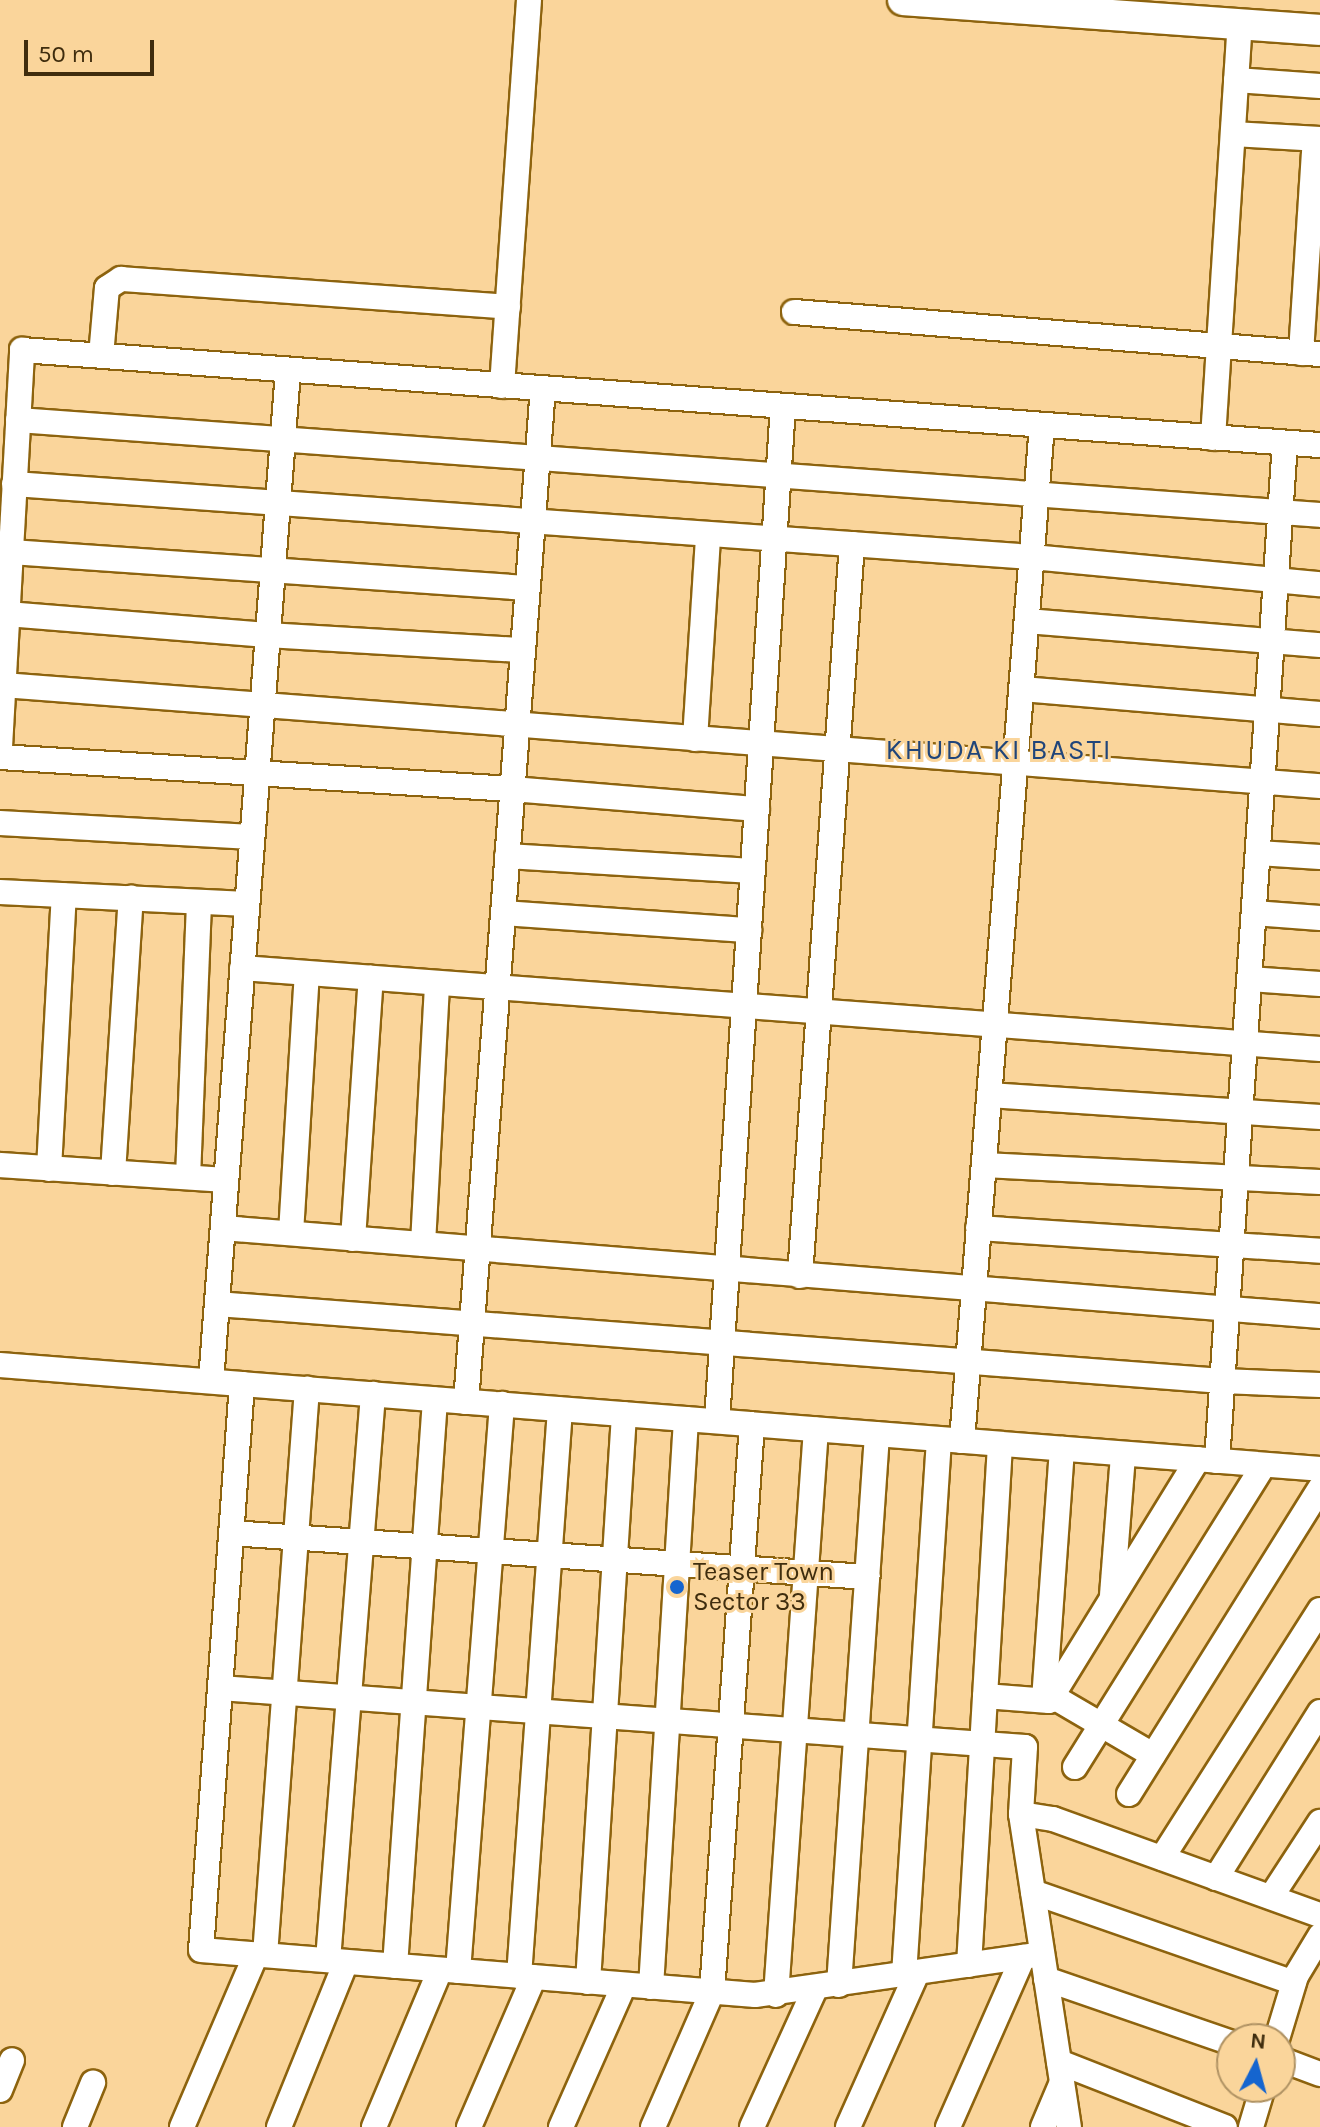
<!DOCTYPE html>
<html>
<head>
<meta charset="utf-8">
<style>
	body { margin:0 }
	#map { position:relative; width:1320px; height:2127px; overflow:hidden; background:#fad59b; font-family:Karla,sans-serif }
	div>[style] { position:absolute }
	.roads { filter:drop-shadow(2px 0 #8d630e) drop-shadow(-2px 0 #8d630e) drop-shadow(0 2px #8d630e) drop-shadow(0 -2px #8d630e) }
	.minor>* { height:24px; margin:-12px; padding:0 12px; transform-origin:12px; border-radius:12px; background:#fff }
	.major>* { height:30px; margin:-15px; padding:0 15px; transform-origin:15px; border-radius:15px; background:#fff }
	.dots>* { width:22px; height:22px; translate:-50% -50%; box-sizing:border-box; border:4px solid #fad59b; border-radius:50% }
	span { translate:-50% -50%; white-space:nowrap; text-align:center; line-height:1.15; -webkit-text-stroke:6px #fad59b; paint-order:stroke }
	.poi-label { font-size:26px; color:#3f2d0e }
	.left { translate:0 -50%; text-align:left }
	.neighbourhood-label { font-size:28px; color:#20457a; letter-spacing:2px }
	.north { position:absolute; left:1216px; top:2023px; width:80px; height:80px; box-sizing:border-box; background:#fad59b; border:2px solid #af9263; border-radius:50%; rotate:6deg; font-size:22px; font-weight:700; line-height:32px; text-align:center; color:#3f2d0e }
	.north::after { content:''; display:block; margin:auto; width:28px; height:36px; background:#1565cf; clip-path:polygon(50% 0,100% 100%,50% 72%,0 100%) }
	.scale { position:absolute; left:24px; top:40px; width:130px; height:36px; box-sizing:border-box; border:4px solid #3f2d0e; border-top:0; padding-left:10px; font-size:24px; line-height:28px; white-space:nowrap; color:#3f2d0e; -webkit-text-stroke:6px #fad59b; paint-order:stroke }
</style>
</head>
<body>
<div id="map">
	<div class="roads">
		<div class="minor">
			<div style="left:1236px;top:80px;width:84px;rotate:4.1deg"></div>
			<div style="left:1233px;top:134px;width:87px;rotate:3.3deg"></div>
			<div style="left:794px;top:312px;width:528px;rotate:4.57deg"></div>
			<div style="left:1301px;top:353px;width:214px;rotate:-86.3deg"></div>
			<div style="left:101px;top:356px;width:68px;rotate:-85deg"></div>
			<div style="left:107px;top:288px;width:17px;rotate:-33deg"></div>
			<div style="left:121px;top:279px;width:388px;rotate:4.1deg"></div>
			<div style="left:502px;top:386px;width:387px;rotate:-86deg"></div>
			<div style="left:18px;top:420px;width:1305px;rotate:4.17deg"></div>
			<div style="left:1213px;top:438px;width:414px;rotate:-86.3deg"></div>
			<div style="left:14px;top:484px;width:1021px;rotate:4.1deg"></div>
			<div style="left:1032px;top:557px;width:289px;rotate:5.4deg"></div>
			<div style="left:11px;top:552px;width:517px;rotate:3.99deg"></div>
			<div style="left:7px;top:614px;width:261px;rotate:4.6deg"></div>
			<div style="left:267px;top:635px;width:256px;rotate:3.4deg"></div>
			<div style="left:1027px;top:621px;width:294px;rotate:4.7deg"></div>
			<div style="left:3px;top:685px;width:1321px;rotate:4.39deg"></div>
			<div style="left:1022px;top:689px;width:299px;rotate:4.8deg"></div>
			<div style="left:695px;top:739px;width:203px;rotate:-86.3deg"></div>
			<div style="left:0;top:747px;width:398px;rotate:-86.8deg"></div>
			<div style="left:22px;top:350px;width:1301px;rotate:4.19deg"></div>
			<div style="left:0;top:757px;width:513px;rotate:3.58deg"></div>
			<div style="left:512px;top:789px;width:246px;rotate:4.7deg"></div>
			<div style="left:0;top:823px;width:252px;rotate:3.2deg"></div>
			<div style="left:1258px;top:853px;width:62px;rotate:3.7deg"></div>
			<div style="left:507px;top:856px;width:246px;rotate:3.5deg"></div>
			<div style="left:0;top:892px;width:247px;rotate:2.8deg"></div>
			<div style="left:503px;top:913px;width:247px;rotate:4deg"></div>
			<div style="left:1254px;top:913px;width:66px;rotate:4.3deg"></div>
			<div style="left:242px;top:968px;width:1081px;rotate:4.3deg"></div>
			<div style="left:1249px;top:979px;width:71px;rotate:4deg"></div>
			<div style="left:989px;top:1095px;width:332px;rotate:3.8deg"></div>
			<div style="left:0;top:1165px;width:226px;rotate:3.8deg"></div>
			<div style="left:984px;top:1165px;width:336px;rotate:2.9deg"></div>
			<div style="left:49px;top:1169px;width:274px;rotate:-86.9deg"></div>
			<div style="left:113px;top:1173px;width:276px;rotate:-86.3deg"></div>
			<div style="left:188px;top:1177px;width:275px;rotate:-87.7deg"></div>
			<div style="left:223px;top:1228px;width:1101px;rotate:4.59deg"></div>
			<div style="left:978px;top:1228px;width:343px;rotate:3.8deg"></div>
			<div style="left:291px;top:1233px;width:260px;rotate:-86.5deg"></div>
			<div style="left:353px;top:1239px;width:262px;rotate:-86.1deg"></div>
			<div style="left:423px;top:1244px;width:261px;rotate:-86.9deg"></div>
			<div style="left:800px;top:1276px;width:734px;rotate:-85.94deg"></div>
			<div style="left:217px;top:1304px;width:1008px;rotate:4.38deg"></div>
			<div style="left:1222px;top:1381px;width:98px;rotate:2.3deg"></div>
			<div style="left:0;top:1365px;width:1324px;rotate:4.5deg"></div>
			<div style="left:211px;top:1381px;width:1014px;rotate:-85.64deg"></div>
			<div style="left:242px;top:1384px;width:567px;rotate:94.14deg"></div>
			<div style="left:201px;top:1950px;width:556px;rotate:4.64deg"></div>
			<div style="left:755px;top:1995px;width:290px;rotate:-8.1deg"></div>
			<div style="left:466px;top:1402px;width:1017px;rotate:-85.66deg"></div>
			<div style="left:717px;top:1421px;width:1017px;rotate:-86.28deg"></div>
			<div style="left:962px;top:1441px;width:1019px;rotate:-85.5deg"></div>
			<div style="left:1217px;top:1461px;width:1020px;rotate:-86.18deg"></div>
			<div style="left:231px;top:1533px;width:638px;rotate:3.96deg"></div>
			<div style="left:1112px;top:1595px;width:141px;rotate:-85.5deg"></div>
			<div style="left:220px;top:1688px;width:807px;rotate:4.19deg"></div>
			<div style="left:1025px;top:1747px;width:67px;rotate:93.4deg"></div>
			<div style="left:1021px;top:1814px;width:317px;rotate:81.3deg"></div>
			<div style="left:985px;top:1696px;width:64px;rotate:4.5deg"></div>
			<div style="left:1049px;top:1701px;width:284px;rotate:-58.4deg"></div>
			<div style="left:1052px;top:1696px;width:117px;rotate:30.3deg"></div>
			<div style="left:1044px;top:1700px;width:252px;rotate:-85.9deg"></div>
			<div style="left:1075px;top:1767px;width:356px;rotate:-58deg"></div>
			<div style="left:1129px;top:1794px;width:361px;rotate:-58deg"></div>
			<div style="left:1021px;top:1814px;width:32px;rotate:9deg"></div>
			<div style="left:1053px;top:1819px;width:284px;rotate:19.8deg"></div>
			<div style="left:1162px;top:1858px;width:294px;rotate:-57.5deg"></div>
			<div style="left:1216px;top:1878px;width:196px;rotate:-57.9deg"></div>
			<div style="left:1033px;top:1892px;width:276px;rotate:19.2deg"></div>
			<div style="left:1271px;top:1897px;width:90px;rotate:-56.8deg"></div>
			<div style="left:265px;top:1955px;width:568px;rotate:-85.76deg"></div>
			<div style="left:328px;top:1960px;width:568px;rotate:-85.45deg"></div>
			<div style="left:969px;top:1965px;width:522px;rotate:-86.59deg"></div>
			<div style="left:395px;top:1966px;width:568px;rotate:-85.96deg"></div>
			<div style="left:458px;top:1971px;width:569px;rotate:-85.56deg"></div>
			<div style="left:904px;top:1975px;width:537px;rotate:-86.26deg"></div>
			<div style="left:519px;top:1976px;width:568px;rotate:-85.86deg"></div>
			<div style="left:1046px;top:1979px;width:197px;rotate:19deg"></div>
			<div style="left:588px;top:1982px;width:569px;rotate:-86.37deg"></div>
			<div style="left:839px;top:1985px;width:552px;rotate:-86.05deg"></div>
			<div style="left:651px;top:1987px;width:569px;rotate:-86.47deg"></div>
			<div style="left:776px;top:1995px;width:567px;rotate:-85.96deg"></div>
			<div style="left:1277px;top:2039px;width:66px;rotate:-73.2deg"></div>
			<div style="left:1296px;top:1976px;width:47px;rotate:-59deg"></div>
			<div style="left:1280px;top:2059px;width:43px;rotate:20.6deg"></div>
			<div style="left:1059px;top:2062px;width:178px;rotate:21.4deg"></div>
			<div style="left:0;top:2090px;width:32px;rotate:-68deg"></div>
			<div style="left:75px;top:2127px;width:48px;rotate:-67.8deg"></div>
			<div style="left:182px;top:2127px;width:188px;rotate:-66.8deg"></div>
			<div style="left:279px;top:2127px;width:178px;rotate:-67.9deg"></div>
			<div style="left:374px;top:2127px;width:170px;rotate:-67.2deg"></div>
			<div style="left:469px;top:2127px;width:163px;rotate:-66.6deg"></div>
			<div style="left:561px;top:2127px;width:155px;rotate:-66.1deg"></div>
			<div style="left:653px;top:2127px;width:147px;rotate:-66.4deg"></div>
			<div style="left:712px;top:1992px;width:569px;rotate:-85.97deg"></div>
			<div style="left:752px;top:2127px;width:152px;rotate:-65.5deg"></div>
			<div style="left:848px;top:2127px;width:169px;rotate:-65.9deg"></div>
			<div style="left:948px;top:2127px;width:186px;rotate:-66.2deg"></div>
			<div style="left:1043px;top:2127px;width:49px;rotate:-67.1deg"></div>
			<div style="left:1251px;top:2127px;width:42px;rotate:-73.3deg"></div>
		</div>
		<div class="major">
			<div style="left:903px;top:0;width:418px;rotate:4.1deg"></div>
		</div>
	</div>
	<div class="dots">
		<div style="left:677px;top:1587px;background:#1565cf"></div>
	</div>
	<div class="poi-label">
		<span class="left" style="left:693px;top:1587px">Teaser Town<br>Sector 33</span>
	</div>
	<div class="neighbourhood-label">
		<span style="left:999px;top:750px">KHUDA KI BASTI</span>
	</div>
	<div class="north">N</div>
	<div class="scale">50 m</div>
</div>
</body>
</html>
